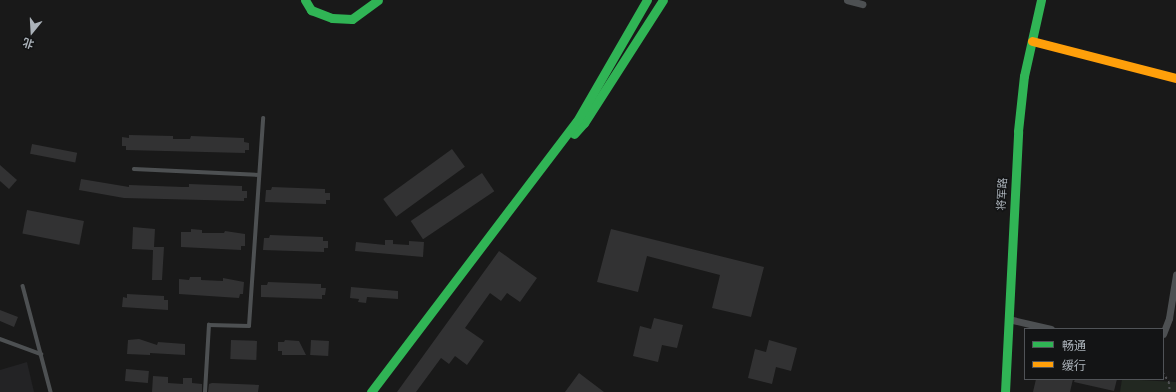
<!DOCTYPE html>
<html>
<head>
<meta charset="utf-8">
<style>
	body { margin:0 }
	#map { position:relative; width:1176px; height:392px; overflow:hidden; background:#191919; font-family:Quicksand,"Noto Sans SC",sans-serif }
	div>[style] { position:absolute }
	.built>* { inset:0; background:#232325 }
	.green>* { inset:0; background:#222821 }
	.building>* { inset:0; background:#323233; transform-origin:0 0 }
	.path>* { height:1.5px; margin-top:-0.75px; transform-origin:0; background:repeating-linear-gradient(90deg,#4f5053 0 2px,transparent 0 5px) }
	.lane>* { height:3.5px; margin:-1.75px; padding:0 1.75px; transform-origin:1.75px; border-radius:1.75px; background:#4d5052 }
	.street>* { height:7px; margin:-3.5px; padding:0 3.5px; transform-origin:3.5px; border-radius:3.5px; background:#4d5052 }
	.fast>* { height:9px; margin:-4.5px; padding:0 4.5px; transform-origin:4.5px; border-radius:4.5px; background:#30b455 }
	.slow>* { height:9px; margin:-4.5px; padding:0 4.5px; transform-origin:4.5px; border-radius:4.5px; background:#ff9f0a }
	span { translate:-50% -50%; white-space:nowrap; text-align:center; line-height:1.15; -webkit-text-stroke:3px #131415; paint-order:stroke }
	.street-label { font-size:11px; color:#abb2b9 }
	.legend { position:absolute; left:1024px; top:328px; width:140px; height:52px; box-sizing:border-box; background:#131415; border:1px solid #505357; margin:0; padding:5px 7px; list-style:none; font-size:12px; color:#abb2b9 }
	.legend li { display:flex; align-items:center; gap:8px; height:20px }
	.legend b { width:20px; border:1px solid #505357 }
	.north { position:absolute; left:12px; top:12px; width:40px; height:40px; -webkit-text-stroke:3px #131415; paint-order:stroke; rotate:198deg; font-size:11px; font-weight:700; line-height:16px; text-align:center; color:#abb2b9 }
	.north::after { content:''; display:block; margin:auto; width:14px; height:18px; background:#abb2b9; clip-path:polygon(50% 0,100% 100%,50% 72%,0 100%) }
</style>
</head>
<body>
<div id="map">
	<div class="built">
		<div style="clip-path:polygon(27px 362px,34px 392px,0 392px,0 370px)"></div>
	</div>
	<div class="green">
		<div style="clip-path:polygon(1122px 379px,1176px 382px,1176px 392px,1120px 392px)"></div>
	</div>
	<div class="building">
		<div style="clip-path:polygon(129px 135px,173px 136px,173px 139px,190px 139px,191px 136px,244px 138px,244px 142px,249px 143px,249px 150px,245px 150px,245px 153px,126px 150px,126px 146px,122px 146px,122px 137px,129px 138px)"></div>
		<div style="left:32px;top:144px;width:46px;height:10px;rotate:11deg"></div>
		<div style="left:452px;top:149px;width:22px;height:85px;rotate:54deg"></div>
		<div style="clip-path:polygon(0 165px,17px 180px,9px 189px,0 181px)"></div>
		<div style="left:482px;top:173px;width:22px;height:86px;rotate:56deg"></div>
		<div style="clip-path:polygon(81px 179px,129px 187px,129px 185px,183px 187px,189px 187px,189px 184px,242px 186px,242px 191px,247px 191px,247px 198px,244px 198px,244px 201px,124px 198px,79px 190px)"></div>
		<div style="clip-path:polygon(272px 187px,325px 189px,325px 193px,330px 193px,330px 200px,326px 200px,326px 204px,265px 202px,266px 190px,271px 190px)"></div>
		<div style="left:27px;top:210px;width:58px;height:24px;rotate:11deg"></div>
		<div style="clip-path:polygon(133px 227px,155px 229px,154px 247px,164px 247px,162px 280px,152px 280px,153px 250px,132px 249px)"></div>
		<div style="clip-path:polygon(191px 229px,202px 230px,202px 233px,224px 233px,225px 231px,245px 234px,245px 246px,241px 246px,241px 250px,181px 247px,181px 232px,191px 232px)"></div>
		<div style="clip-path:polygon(611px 229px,764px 267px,751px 317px,712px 308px,720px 275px,647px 256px,638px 292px,597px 282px)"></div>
		<div style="clip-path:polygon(270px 235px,323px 237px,323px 241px,328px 241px,328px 248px,324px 248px,324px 252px,263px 250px,264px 238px,269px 238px)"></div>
		<div style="clip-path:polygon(385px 240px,393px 240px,393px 244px,409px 245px,409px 241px,424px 242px,423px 257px,355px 251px,356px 242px,385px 245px)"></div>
		<div style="clip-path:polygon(499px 251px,537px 278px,520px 302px,507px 293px,501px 301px,490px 293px,465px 328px,484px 341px,467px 365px,455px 356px,449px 364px,441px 358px,416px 392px,397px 392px)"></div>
		<div style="clip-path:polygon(190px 277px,201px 277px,201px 280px,223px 281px,223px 278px,244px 282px,243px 294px,240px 294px,239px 298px,179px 294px,179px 279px,189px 280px)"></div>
		<div style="clip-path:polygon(268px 282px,321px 284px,321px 288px,326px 288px,325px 295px,322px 295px,322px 299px,261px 297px,261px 285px,267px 285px)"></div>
		<div style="clip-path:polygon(351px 287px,398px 291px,398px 299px,367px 297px,366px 303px,358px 302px,359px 299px,350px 298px)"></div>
		<div style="clip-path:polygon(127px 294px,164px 296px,164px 300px,168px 300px,168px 310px,122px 307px,123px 297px,127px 298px)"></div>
		<div style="clip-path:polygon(0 310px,18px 317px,14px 327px,0 321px)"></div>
		<div style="clip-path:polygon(654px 318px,683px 325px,677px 348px,662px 345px,658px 362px,633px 356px,640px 326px,651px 329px)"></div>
		<div style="clip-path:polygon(139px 339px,157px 345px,158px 342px,185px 344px,185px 355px,150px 353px,150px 355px,127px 354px,128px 340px)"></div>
		<div style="left:231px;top:340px;width:26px;height:19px;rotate:2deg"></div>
		<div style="clip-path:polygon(285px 340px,299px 341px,306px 355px,282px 355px,282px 351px,278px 351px,278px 342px,284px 342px)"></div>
		<div style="left:311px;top:340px;width:18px;height:15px;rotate:3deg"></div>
		<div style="clip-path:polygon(769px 340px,797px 348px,791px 371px,776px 367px,772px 384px,748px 378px,755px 349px,766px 352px)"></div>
		<div style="left:126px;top:369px;width:23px;height:12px;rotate:5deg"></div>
		<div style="clip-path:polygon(579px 373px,604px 392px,565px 392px)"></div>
		<div style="clip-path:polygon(153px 376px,168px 377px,168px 383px,183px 384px,183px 378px,192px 378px,192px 383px,202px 384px,202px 392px,152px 392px)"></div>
		<div style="clip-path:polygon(1036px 379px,1073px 379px,1070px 392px,1033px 392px)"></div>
		<div style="clip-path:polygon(1075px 379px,1117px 379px,1114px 391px,1074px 382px)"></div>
		<div style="clip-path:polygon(212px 383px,259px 385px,258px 392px,208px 392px,209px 384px)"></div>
	</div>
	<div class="path">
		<div style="left:1163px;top:373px;width:11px;rotate:56deg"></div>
		<div style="left:1169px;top:382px;width:10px;rotate:84deg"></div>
	</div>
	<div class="lane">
		<div style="left:134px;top:169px;width:125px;rotate:2.7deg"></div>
		<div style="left:23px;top:286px;width:110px;rotate:75.2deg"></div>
		<div style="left:0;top:339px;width:44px;rotate:20.1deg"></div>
		<div style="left:205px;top:392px;width:67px;rotate:-86.6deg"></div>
		<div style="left:209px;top:325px;width:40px;rotate:1.4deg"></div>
		<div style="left:249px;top:326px;width:208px;rotate:-86.1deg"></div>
	</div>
	<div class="street">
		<div style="left:847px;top:0;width:16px;rotate:15deg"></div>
		<div style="left:1008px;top:319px;width:44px;rotate:13.1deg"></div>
		<div style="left:1163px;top:334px;width:17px;rotate:-69deg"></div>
		<div style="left:1169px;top:318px;width:44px;rotate:-80.8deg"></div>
	</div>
	<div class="fast">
		<div style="left:305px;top:0;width:12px;rotate:59deg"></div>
		<div style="left:311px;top:10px;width:22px;rotate:21deg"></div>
		<div style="left:332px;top:18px;width:20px;rotate:3deg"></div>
		<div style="left:352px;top:19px;width:32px;rotate:-36deg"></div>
		<div style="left:574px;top:134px;width:15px;rotate:-48deg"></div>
		<div style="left:584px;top:123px;width:146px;rotate:-57.3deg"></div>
		<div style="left:371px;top:392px;width:340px;rotate:-52.8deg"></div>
		<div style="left:577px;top:121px;width:140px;rotate:-60deg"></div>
		<div style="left:1005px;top:392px;width:261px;rotate:-87.1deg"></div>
		<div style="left:1018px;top:131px;width:55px;rotate:-83.8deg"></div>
		<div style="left:1024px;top:76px;width:78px;rotate:-77.4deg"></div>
	</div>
	<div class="slow">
		<div style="left:1032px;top:41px;width:149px;rotate:14.4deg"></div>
	</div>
	<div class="street-label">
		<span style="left:1002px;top:194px;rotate:-87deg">将军路</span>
	</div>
	<ul class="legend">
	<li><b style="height:5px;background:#30b455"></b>畅通</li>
	<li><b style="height:5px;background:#ff9f0a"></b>缓行</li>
	</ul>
	<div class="north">北</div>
</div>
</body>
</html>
